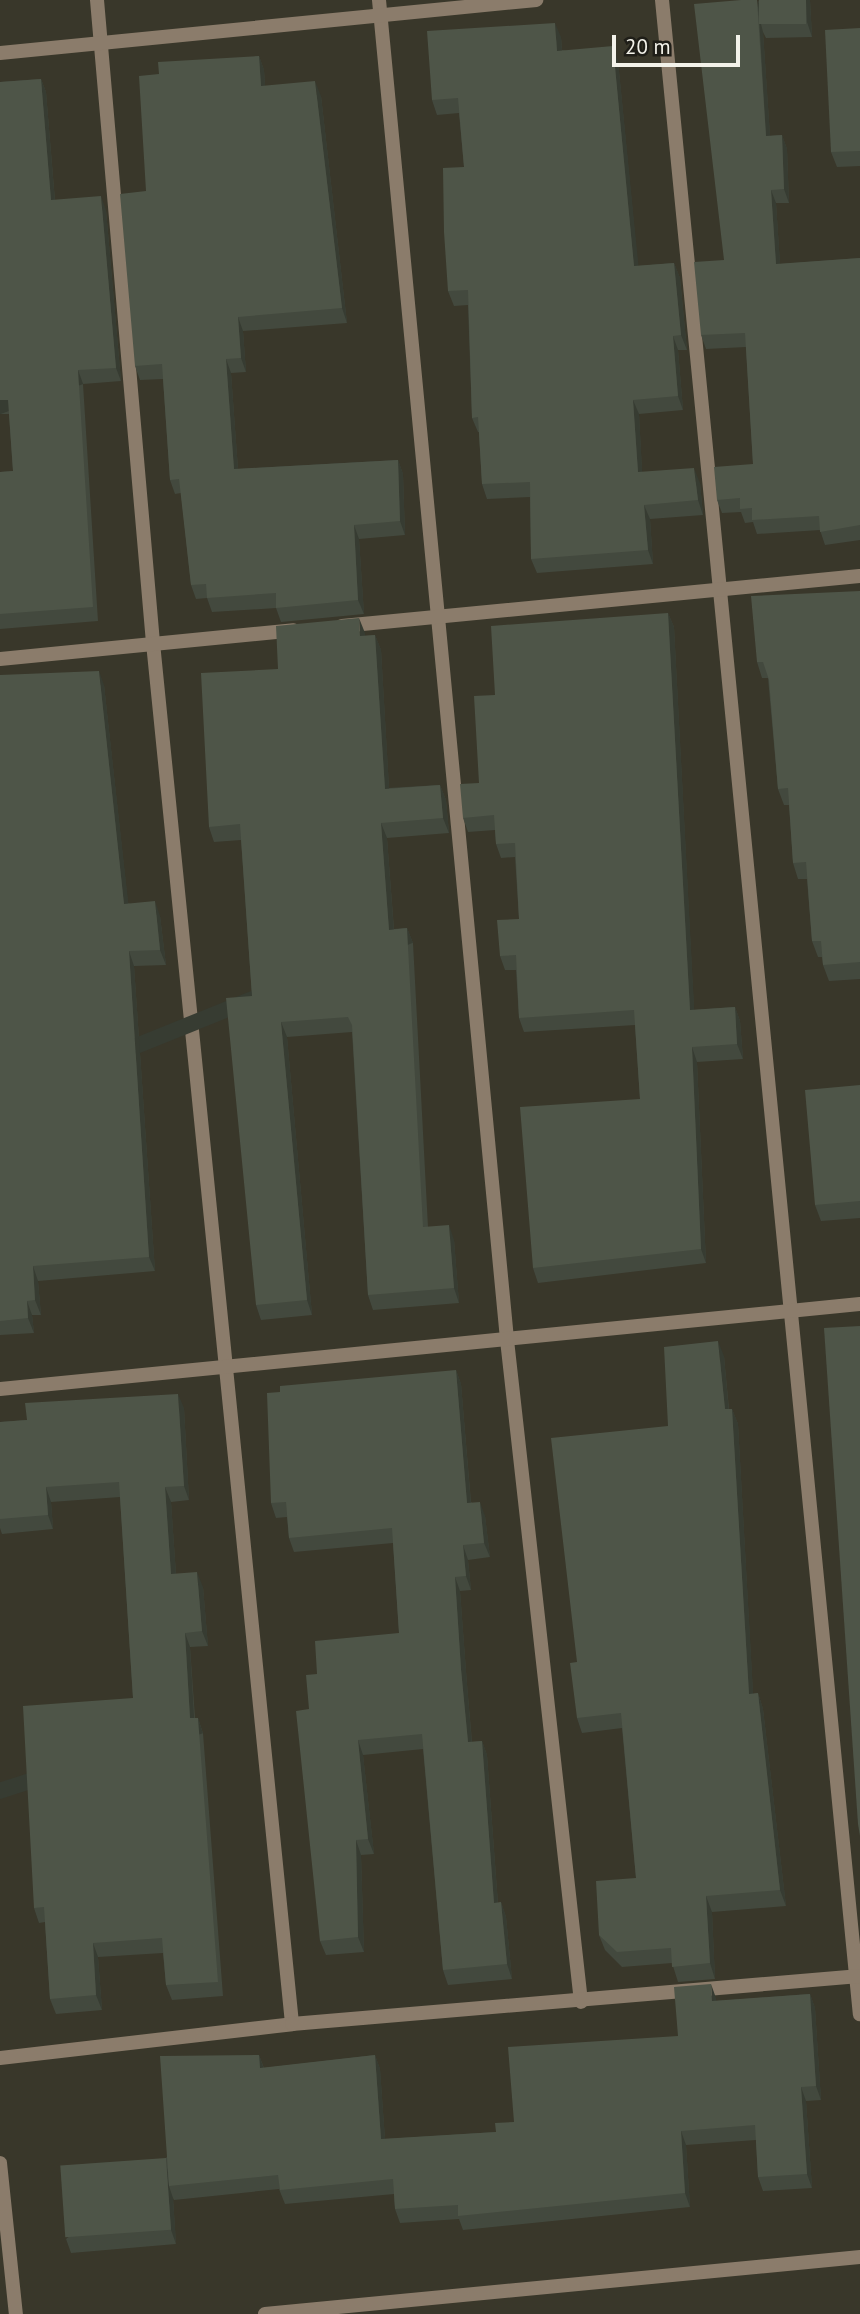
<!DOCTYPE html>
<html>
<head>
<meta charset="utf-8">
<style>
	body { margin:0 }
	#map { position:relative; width:860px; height:2314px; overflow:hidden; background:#39372a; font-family:"PT Sans",sans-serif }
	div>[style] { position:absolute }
	.minor>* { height:14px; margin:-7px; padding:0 7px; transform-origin:7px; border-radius:7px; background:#8b7c6b }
	.tertiary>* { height:14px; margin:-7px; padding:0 7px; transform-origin:7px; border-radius:7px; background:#8b7c6b }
	.wall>* { inset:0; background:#43493e }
	.shaded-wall>* { inset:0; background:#373c32; transform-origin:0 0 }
	.building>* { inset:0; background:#4e5548; transform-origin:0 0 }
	span { translate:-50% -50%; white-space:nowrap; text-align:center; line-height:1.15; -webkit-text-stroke:5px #1f1e18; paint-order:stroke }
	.scale { position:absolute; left:612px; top:35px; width:128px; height:32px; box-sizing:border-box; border:4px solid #f3f2ea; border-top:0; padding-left:9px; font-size:21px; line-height:24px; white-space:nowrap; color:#f3f2ea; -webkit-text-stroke:5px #1f1e18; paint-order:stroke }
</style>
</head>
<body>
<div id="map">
	<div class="minor">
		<div style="left:97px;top:0;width:645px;rotate:85.02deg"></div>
		<div style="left:153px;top:643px;width:1388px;rotate:84.25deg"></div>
		<div style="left:379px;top:0;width:1346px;rotate:84.54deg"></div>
		<div style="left:507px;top:1340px;width:666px;rotate:83.62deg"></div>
		<div style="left:662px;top:0;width:2024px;rotate:84.39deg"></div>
		<div style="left:0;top:53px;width:539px;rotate:-5.65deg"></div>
		<div style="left:342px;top:626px;width:520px;rotate:-5.51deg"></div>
		<div style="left:0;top:659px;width:295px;rotate:-5.6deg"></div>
		<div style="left:0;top:1389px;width:864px;rotate:-5.64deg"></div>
		<div style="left:0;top:2058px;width:294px;rotate:-6.6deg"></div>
		<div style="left:292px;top:2024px;width:570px;rotate:-4.83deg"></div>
		<div style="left:0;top:2163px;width:152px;rotate:84deg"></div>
	</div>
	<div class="tertiary">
		<div style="left:265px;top:2314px;width:598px;rotate:-5.47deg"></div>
	</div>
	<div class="wall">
		<div style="clip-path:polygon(758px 0,760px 5px,810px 0,812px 37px,766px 38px,763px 32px,770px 136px,782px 135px,787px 149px,789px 203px,776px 203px,780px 264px,860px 258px,860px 540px,825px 545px,820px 530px,757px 534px,753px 522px,745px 523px,741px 512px,722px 513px,717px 500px,753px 464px,746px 347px,706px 349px,701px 335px,724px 260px)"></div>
		<div style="clip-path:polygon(860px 28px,860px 166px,837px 167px,831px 152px)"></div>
		<div style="clip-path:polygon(561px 37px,562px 50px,618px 61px,638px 266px,674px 263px,680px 278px,687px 350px,678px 350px,683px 410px,639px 414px,642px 472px,700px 483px,703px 515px,650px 519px,653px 564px,537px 573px,531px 559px,530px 497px,487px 499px,482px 484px,479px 432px,478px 432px,472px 418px,468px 305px,454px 306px,448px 291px,464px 167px,459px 113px,437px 115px,432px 100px)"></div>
		<div style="clip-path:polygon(259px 56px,264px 70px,265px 86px,321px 96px,347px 323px,243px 331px,246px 372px,231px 373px,238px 469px,398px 460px,403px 474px,405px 535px,359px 539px,364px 614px,281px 622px,276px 608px,212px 612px,207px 598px,196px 599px,191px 585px,181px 493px,175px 494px,170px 480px,163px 379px,140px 380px,135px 366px,146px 191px,159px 74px)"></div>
		<div style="clip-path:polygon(41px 79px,46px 92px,55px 200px,106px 210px,121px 381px,83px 384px,98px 621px,0 629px,0 472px,13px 471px,9px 414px,0 414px,0 82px)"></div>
		<div style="clip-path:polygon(860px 591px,860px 979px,829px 981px,823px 965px,822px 957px,818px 957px,812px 941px,807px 879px,798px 879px,793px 863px,789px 805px,784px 805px,778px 789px,768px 678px,762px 678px,757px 662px)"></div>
		<div style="clip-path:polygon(668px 613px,674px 627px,694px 1010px,735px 1007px,740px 1021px,743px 1059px,697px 1062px,706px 1263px,538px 1283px,533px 1268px,640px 1099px,635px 1025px,524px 1032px,519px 1018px,516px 970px,505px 970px,500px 956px,519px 919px,515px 857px,501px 858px,496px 844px,495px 830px,468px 832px,463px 818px,479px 783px,495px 695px)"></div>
		<div style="clip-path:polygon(365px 633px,365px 636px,375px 635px,381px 650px,389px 788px,440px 785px,446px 800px,449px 833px,387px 838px,394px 929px,407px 928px,413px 943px,428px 1227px,454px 1240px,459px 1303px,373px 1310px,368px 1295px,352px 1032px,287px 1037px,312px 1315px,261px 1320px,256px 1305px,252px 996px,241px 840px,214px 842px,209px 827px,278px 669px)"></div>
		<div style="clip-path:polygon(0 675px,104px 685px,128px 903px,160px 916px,166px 965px,134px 966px,155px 1271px,38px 1281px,41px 1315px,32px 1315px,34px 1333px,0 1335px)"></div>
		<div style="clip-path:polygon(860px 1085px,860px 1218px,821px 1221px,815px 1205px)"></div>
		<div style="clip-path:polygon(724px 1356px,729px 1409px,732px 1409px,738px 1424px,753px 1694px,758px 1693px,763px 1709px,786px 1906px,712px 1912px,715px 1979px,678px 1982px,672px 1963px,622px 1967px,605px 1950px,599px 1935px,636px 1878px,622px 1728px,582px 1733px,577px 1718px,668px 1426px)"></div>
		<div style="clip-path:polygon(456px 1370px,461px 1384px,471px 1502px,485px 1516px,490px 1557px,468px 1560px,471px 1590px,460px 1591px,467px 1684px,472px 1742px,482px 1741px,487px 1755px,498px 1903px,501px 1902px,506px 1917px,512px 1979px,448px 1985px,443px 1970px,423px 1749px,363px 1755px,374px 1854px,361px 1855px,364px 1952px,326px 1955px,320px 1941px,309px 1709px,317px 1674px,399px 1633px,393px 1543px,294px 1552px,289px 1538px,287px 1517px,276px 1518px,271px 1503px)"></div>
		<div style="clip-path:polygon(184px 1408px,189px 1500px,171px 1502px,176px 1574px,203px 1587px,208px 1646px,190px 1647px,195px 1718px,198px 1718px,203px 1733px,223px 1996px,172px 2000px,166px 1985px,163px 1953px,98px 1957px,102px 2010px,56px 2014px,50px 1999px,45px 1922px,39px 1923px,34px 1908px,133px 1698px,120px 1497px,51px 1502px,53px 1529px,2px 1534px,0 1528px,0 1422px)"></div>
		<div style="clip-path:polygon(810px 1994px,815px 2008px,821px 2100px,806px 2101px,812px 2188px,763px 2191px,758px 2177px,756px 2140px,686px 2145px,690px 2207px,463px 2230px,459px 2219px,400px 2223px,395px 2209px,394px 2194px,285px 2204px,279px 2189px,174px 2200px,173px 2198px,176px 2244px,71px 2253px,66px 2239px,166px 2158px,259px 2055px,264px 2068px,375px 2055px,380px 2069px,385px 2139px,496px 2132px,678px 2036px,716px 1998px,716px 2001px)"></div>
	</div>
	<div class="shaded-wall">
		<div style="clip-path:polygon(758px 0,762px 13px,761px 24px,763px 32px,771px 150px,766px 136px)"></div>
		<div style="clip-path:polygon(806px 0,810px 0,812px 37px,807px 22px)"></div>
		<div style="clip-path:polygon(555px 23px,561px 37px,563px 65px,557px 51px)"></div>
		<div style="clip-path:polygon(613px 46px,618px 61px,640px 281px,634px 266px)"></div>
		<div style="clip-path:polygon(259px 56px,264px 70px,266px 100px,261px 86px)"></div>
		<div style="clip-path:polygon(41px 79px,46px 92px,56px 214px,51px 200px)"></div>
		<div style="clip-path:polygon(315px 81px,321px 96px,347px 323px,342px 308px)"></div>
		<div style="clip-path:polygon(782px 135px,787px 149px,789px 203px,784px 189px)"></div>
		<div style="clip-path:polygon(771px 190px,776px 203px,781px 278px,776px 264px)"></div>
		<div style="clip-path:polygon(101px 196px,106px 210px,121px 381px,116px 368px)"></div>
		<div style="clip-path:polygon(674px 263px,680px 278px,687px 350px,681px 335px)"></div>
		<div style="clip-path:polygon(238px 317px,243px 331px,246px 372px,241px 358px)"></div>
		<div style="clip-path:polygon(673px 336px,678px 350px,683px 410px,678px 396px)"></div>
		<div style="clip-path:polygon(226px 359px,231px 373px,239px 483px,234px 469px)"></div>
		<div style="left:78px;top:370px;width:15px;height:237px;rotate:70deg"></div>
		<div style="clip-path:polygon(633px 400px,639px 414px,643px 487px,638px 472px)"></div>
		<div style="clip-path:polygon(398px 460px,403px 474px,405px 535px,400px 521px)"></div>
		<div style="clip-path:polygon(694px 468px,700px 483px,703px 515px,698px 500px)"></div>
		<div style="clip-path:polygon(644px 505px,650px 519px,653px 564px,648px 550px)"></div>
		<div style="clip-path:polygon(354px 525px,359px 539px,364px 614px,358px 600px)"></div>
		<div style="clip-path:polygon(668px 613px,674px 627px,695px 1024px,690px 1010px)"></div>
		<div style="clip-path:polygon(359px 618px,365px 633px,366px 651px,360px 636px)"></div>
		<div style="clip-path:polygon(375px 635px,381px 650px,390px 804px,385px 789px)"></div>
		<div style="clip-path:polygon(99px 671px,104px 685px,130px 918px,124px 904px)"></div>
		<div style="clip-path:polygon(440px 785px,446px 800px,449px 833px,443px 818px)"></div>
		<div style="clip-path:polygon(381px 823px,387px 838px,395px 945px,389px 930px)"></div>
		<div style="clip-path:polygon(155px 901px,160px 916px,166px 965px,160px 950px)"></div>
		<div style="left:407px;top:928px;width:16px;height:299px;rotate:68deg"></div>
		<div style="clip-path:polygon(129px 951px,134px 966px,155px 1271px,149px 1257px)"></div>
		<div style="clip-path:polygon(735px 1007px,740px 1021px,743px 1059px,737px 1044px)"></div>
		<div style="clip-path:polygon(281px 1022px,287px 1037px,312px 1315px,307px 1300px)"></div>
		<div style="clip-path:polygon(692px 1047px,697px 1062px,706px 1263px,701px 1249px)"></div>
		<div style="clip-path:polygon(449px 1225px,454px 1240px,459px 1303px,454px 1288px)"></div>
		<div style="clip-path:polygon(33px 1266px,38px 1281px,41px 1315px,35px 1300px)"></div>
		<div style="clip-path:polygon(27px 1301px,32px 1315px,34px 1333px,28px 1318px)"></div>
		<div style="clip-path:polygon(718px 1341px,724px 1356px,730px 1424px,725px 1409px)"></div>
		<div style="clip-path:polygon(456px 1370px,461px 1384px,472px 1517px,467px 1503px)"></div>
		<div style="clip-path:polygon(178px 1394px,184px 1408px,189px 1500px,184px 1486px)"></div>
		<div style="clip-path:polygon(732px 1409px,738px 1424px,754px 1709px,749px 1694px)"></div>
		<div style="clip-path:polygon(46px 1487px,51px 1502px,53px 1529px,48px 1515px)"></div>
		<div style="clip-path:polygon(165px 1487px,171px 1502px,177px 1589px,171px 1574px)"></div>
		<div style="clip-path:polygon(480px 1502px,485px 1516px,490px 1557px,484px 1543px)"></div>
		<div style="clip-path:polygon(463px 1545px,468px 1560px,471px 1590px,466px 1576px)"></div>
		<div style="clip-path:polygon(197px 1572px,203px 1587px,208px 1646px,202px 1631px)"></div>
		<div style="clip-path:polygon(455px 1577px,460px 1591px,467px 1684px,473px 1757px,468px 1742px,461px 1669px)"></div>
		<div style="clip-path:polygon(185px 1633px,190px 1647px,195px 1733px,190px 1718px)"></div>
		<div style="clip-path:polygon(758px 1693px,763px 1709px,786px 1906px,780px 1890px)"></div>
		<div style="left:198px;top:1718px;width:16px;height:265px;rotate:72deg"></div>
		<div style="clip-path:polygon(358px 1740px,363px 1755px,374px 1854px,368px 1839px)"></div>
		<div style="clip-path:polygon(482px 1741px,487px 1755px,499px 1918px,494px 1903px)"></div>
		<div style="clip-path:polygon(356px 1840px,361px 1855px,364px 1952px,358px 1937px)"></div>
		<div style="clip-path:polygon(706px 1896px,712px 1912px,715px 1979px,710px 1963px)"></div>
		<div style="clip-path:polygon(501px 1902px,506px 1917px,512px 1979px,507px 1964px)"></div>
		<div style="clip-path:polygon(93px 1943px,98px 1957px,102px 2010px,96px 1995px)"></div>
		<div style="clip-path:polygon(711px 1984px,716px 1998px,717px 2015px,712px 2001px)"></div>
		<div style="clip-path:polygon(810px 1994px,815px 2008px,821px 2100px,816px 2086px)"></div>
		<div style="clip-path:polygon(259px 2055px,264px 2069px,260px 2068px)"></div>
		<div style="clip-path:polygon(375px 2055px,380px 2069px,386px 2153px,381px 2139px)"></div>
		<div style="clip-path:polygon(801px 2087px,806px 2101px,812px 2188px,807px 2174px)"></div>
		<div style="clip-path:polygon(681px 2131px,686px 2145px,690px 2207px,685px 2193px)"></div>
		<div style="clip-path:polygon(166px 2158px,169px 2186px,173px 2198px,176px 2244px,171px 2230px)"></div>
	</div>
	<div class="building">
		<div style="clip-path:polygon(741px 0,757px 0,766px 136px,782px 135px,784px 189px,771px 190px,776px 264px,860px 258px,860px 525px,820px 532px,819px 516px,752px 520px,752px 508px,740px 509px,740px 498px,717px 500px,714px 467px,753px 464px,745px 333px,701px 335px,694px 262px,724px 260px,694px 4px)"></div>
		<div style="left:759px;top:0;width:47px;height:24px"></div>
		<div style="clip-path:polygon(555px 23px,557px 51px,613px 46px,634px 266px,674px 263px,681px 335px,673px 336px,678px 396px,633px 400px,638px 472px,694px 468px,698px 500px,644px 505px,648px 550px,531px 559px,530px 482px,482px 484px,478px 417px,472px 418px,468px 290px,448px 291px,444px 232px,443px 168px,464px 167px,458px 98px,432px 100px,427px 31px)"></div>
		<div style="clip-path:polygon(860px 28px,860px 151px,831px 152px,825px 30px)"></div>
		<div style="clip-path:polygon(259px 56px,261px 86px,315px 81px,342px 308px,238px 317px,241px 358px,226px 359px,234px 469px,398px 460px,400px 521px,354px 525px,358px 600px,276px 608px,276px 593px,207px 598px,206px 584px,191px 585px,179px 479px,170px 480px,162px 364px,135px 366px,120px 194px,146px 191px,139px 76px,159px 74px,158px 62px)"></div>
		<div style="clip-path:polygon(41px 79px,51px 200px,101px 196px,116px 368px,78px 370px,93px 607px,0 614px,0 472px,13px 471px,8px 400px,0 400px,0 82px)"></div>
		<div style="clip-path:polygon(860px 591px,860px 962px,823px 965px,821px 941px,812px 941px,806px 862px,793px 863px,788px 788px,778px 789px,769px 680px,763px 662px,757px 662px,751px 596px)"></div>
		<div style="clip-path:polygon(668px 613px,690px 1010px,735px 1007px,737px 1044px,692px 1047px,701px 1249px,533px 1268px,520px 1107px,640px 1099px,634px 1010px,519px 1018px,516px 955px,500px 956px,497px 920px,519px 919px,515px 843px,496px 844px,494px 815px,463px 818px,460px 784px,479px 783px,474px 696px,495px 695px,491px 626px)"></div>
		<div style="clip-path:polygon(359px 618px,360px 636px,375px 635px,385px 789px,440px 785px,443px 818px,381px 823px,389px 930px,407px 928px,423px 1227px,449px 1225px,454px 1288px,368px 1295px,352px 1025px,348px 1017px,281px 1022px,307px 1300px,256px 1305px,226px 998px,252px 996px,240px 824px,209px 827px,201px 673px,278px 669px,276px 626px)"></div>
		<div style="clip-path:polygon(99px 671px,124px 904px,155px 901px,160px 950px,129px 951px,149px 1257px,33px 1266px,35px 1300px,27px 1301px,28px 1318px,0 1321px,0 675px)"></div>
		<div style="clip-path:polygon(860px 1085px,860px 1201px,815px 1205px,805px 1090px)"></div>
		<div style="clip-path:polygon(860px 1326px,860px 1836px,858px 1824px,824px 1328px)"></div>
		<div style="clip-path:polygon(718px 1341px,725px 1409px,732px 1409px,749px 1694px,758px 1693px,780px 1890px,706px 1896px,710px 1963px,672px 1967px,671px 1948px,617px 1952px,599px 1935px,596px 1881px,636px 1878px,621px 1713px,577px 1718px,570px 1663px,577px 1662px,551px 1438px,668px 1426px,664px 1347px)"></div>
		<div style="clip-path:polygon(456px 1370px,467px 1503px,480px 1502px,484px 1543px,463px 1545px,466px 1576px,455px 1577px,461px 1669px,468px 1742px,482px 1741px,494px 1903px,501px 1902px,507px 1964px,443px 1970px,422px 1734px,358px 1740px,368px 1839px,356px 1840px,358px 1937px,320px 1941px,296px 1711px,309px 1709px,306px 1675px,317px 1674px,315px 1641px,399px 1633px,392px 1528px,289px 1538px,286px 1502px,271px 1503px,267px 1393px,280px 1392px,280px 1386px)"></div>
		<div style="clip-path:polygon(178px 1394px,184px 1486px,165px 1487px,171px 1574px,197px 1572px,202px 1631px,185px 1633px,190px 1718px,198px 1718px,218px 1982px,166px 1985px,162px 1938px,93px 1943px,96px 1995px,50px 1999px,44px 1907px,34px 1908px,23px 1706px,133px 1698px,119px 1482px,46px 1487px,48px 1515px,0 1519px,0 1422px,27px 1420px,25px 1403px)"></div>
		<div style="clip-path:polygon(711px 1984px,712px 2001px,810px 1994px,816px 2086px,801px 2087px,807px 2174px,758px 2177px,755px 2125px,681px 2131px,685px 2193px,458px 2216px,458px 2205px,395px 2209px,393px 2179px,280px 2190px,278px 2175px,169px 2186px,160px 2056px,259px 2055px,260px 2068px,375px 2055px,381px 2139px,496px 2132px,495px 2123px,514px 2122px,508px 2047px,678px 2036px,674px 1987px)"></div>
		<div style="left:166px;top:2158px;width:72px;height:106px;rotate:86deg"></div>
	</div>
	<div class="scale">20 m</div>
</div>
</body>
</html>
